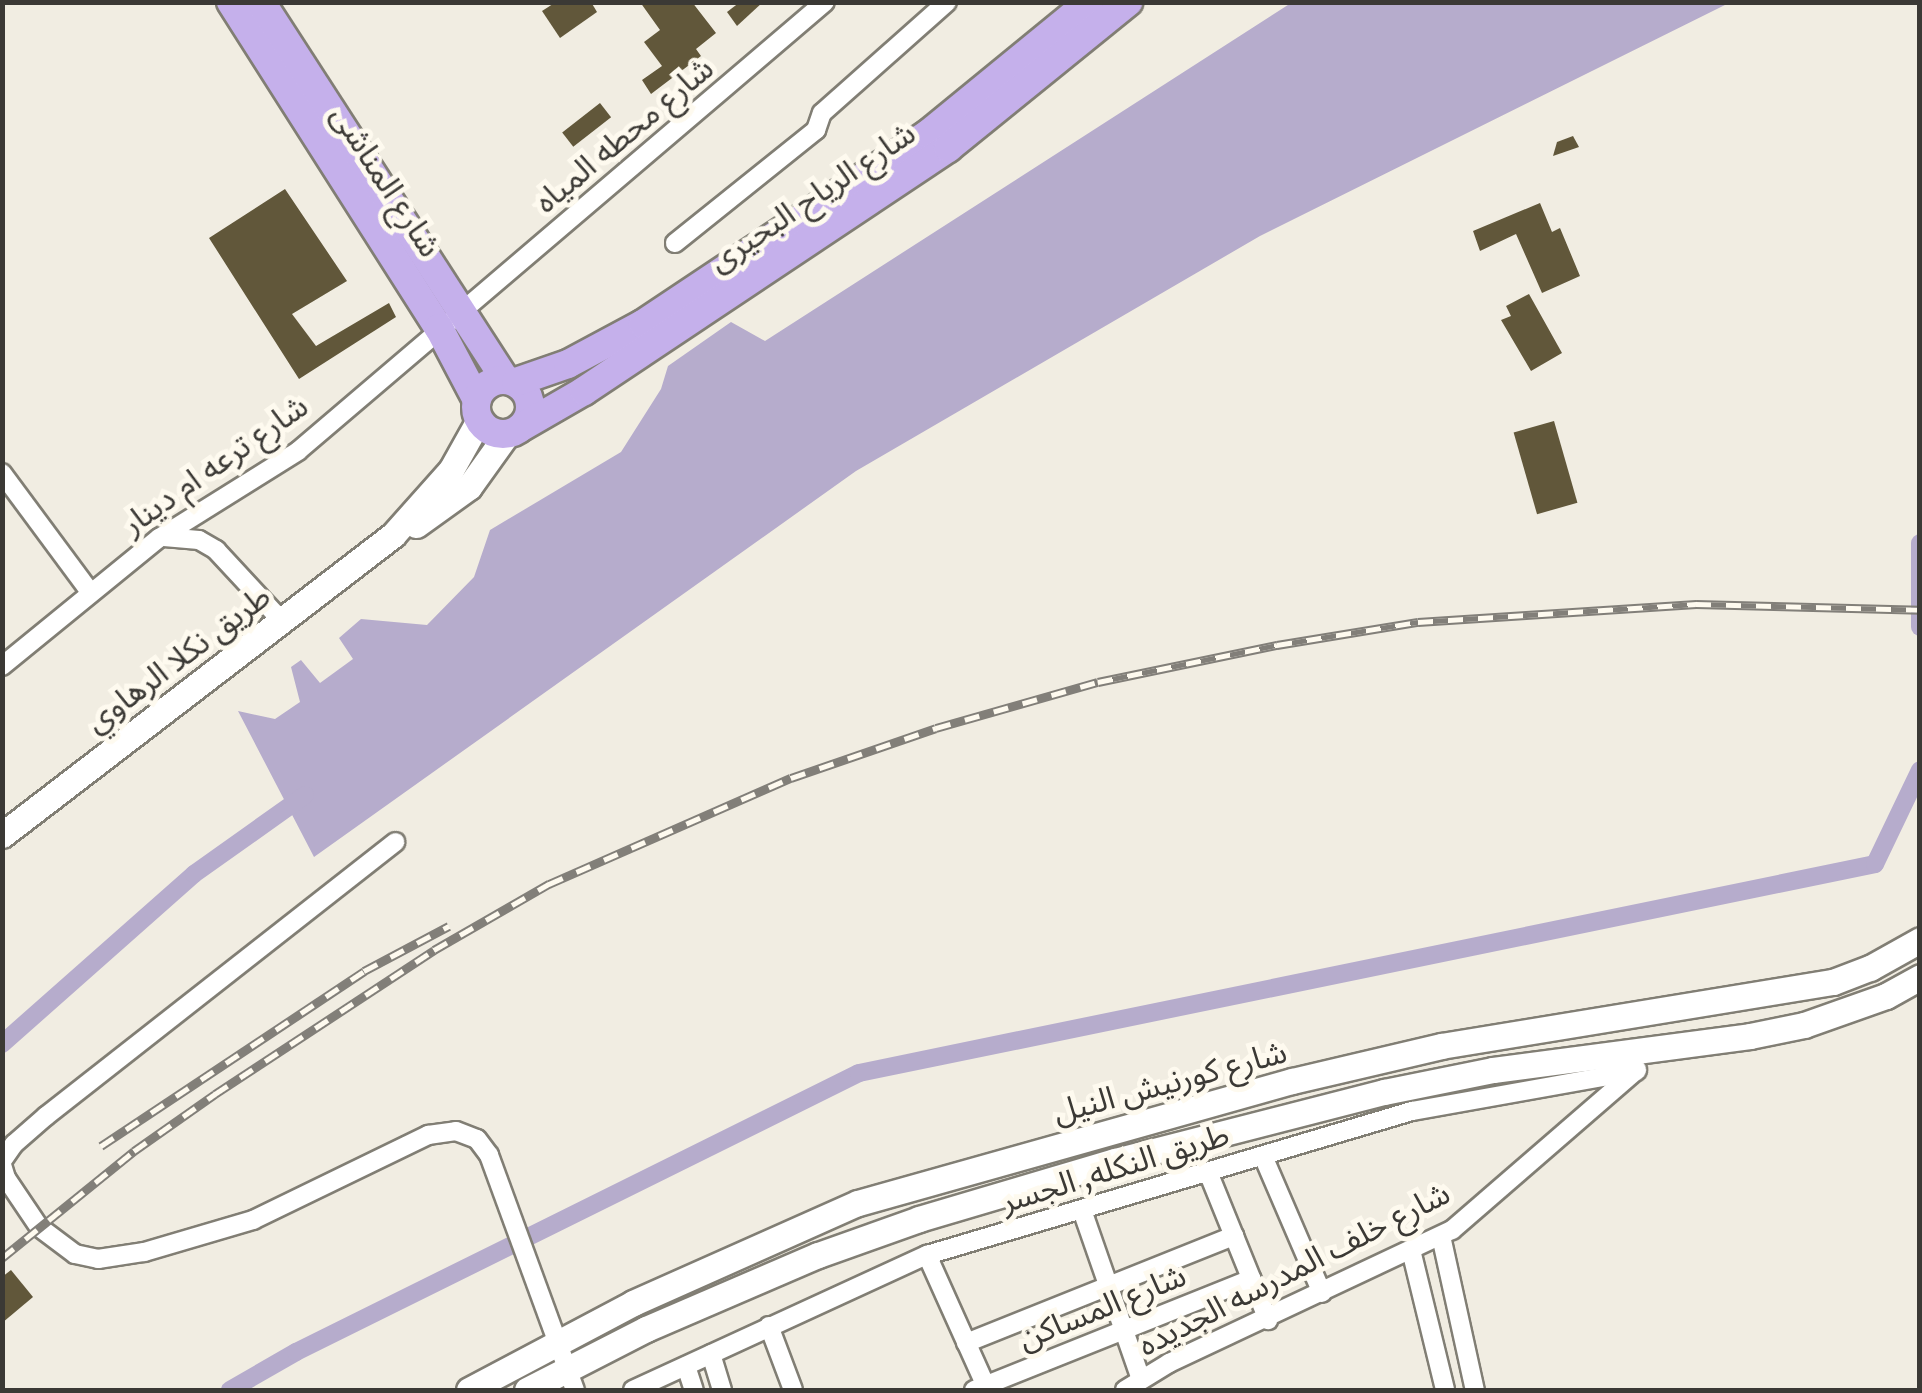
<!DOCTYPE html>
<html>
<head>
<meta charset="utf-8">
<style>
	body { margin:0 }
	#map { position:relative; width:1922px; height:1393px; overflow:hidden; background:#f1ede2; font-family:Merriweather,"Noto Sans Arabic",serif }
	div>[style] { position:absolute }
	.water>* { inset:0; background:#b6accc }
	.canal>* { height:18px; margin:-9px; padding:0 9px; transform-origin:9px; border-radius:9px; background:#b6accc }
	.building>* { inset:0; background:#61573a; transform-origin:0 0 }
	.roads { filter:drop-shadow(2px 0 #817e74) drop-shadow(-2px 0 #817e74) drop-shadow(0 2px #817e74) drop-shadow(0 -2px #817e74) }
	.street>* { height:18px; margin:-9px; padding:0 9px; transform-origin:9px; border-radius:9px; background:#fff }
	.secondary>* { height:25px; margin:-12.5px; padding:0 12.5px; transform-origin:12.5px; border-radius:12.5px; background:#fff }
	.primary>* { height:28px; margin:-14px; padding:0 14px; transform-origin:14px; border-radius:14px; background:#c5b0eb }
	.primary>.ring { margin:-14px; padding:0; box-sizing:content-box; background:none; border:28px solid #c5b0eb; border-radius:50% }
	.rail>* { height:9px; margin-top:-4.5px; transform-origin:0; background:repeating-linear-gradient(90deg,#fefaef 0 15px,#827f79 0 30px); box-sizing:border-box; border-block:2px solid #827f79 }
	span { translate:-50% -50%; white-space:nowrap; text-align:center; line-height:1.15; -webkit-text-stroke:10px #fefaef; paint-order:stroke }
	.street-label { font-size:32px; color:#3b3935 }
	.frame { position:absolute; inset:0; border:5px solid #3b3935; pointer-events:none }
</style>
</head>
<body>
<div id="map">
	<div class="water">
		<div style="clip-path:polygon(1291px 3px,1729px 3px,1260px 236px,856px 471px,314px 857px,238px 711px,275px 719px,300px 702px,291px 667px,301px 660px,320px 683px,353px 659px,339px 638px,361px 619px,427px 625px,474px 577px,490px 530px,621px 452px,661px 389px,668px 366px,731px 322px,765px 341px)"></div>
	</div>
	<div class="canal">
		<div style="left:1920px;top:543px;width:84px;rotate:90deg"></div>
		<div style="left:2px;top:1044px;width:256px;rotate:-41.5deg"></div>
		<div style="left:194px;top:874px;width:136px;rotate:-35.4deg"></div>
		<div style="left:230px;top:1390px;width:76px;rotate:-29.9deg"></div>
		<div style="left:296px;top:1352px;width:628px;rotate:-26.36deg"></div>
		<div style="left:859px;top:1073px;width:1037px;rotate:-11.62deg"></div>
		<div style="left:1875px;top:864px;width:104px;rotate:-64.4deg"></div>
	</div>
	<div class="building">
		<div style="clip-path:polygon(556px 2px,591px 2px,597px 12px,560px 38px,542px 11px)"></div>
		<div style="clip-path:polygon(640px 2px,692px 2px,716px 33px,696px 49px,701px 56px,651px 94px,642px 80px,662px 66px,644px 42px,660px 30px)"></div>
		<div style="clip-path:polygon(740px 2px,763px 2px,737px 26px,727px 12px)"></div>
		<div style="left:600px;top:103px;width:18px;height:48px;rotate:52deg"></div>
		<div style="clip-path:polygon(1573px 136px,1579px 147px,1553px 156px,1557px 142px)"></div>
		<div style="clip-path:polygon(285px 189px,347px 281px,292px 314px,316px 346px,389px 303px,396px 317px,299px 379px,209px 238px)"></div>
		<div style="clip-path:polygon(1540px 203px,1552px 232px,1560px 228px,1580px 276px,1542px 293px,1516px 234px,1480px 251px,1473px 231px)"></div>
		<div style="clip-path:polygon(1529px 294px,1562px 353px,1531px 371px,1501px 320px,1511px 316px,1506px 306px)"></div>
		<div style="left:1554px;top:421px;width:85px;height:42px;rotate:74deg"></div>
		<div style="clip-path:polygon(11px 1270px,33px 1297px,2px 1323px,2px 1277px)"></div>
	</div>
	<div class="roads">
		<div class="street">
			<div style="left:675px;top:243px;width:181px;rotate:-38.7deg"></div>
			<div style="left:816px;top:130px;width:18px;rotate:-71deg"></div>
			<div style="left:822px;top:113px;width:167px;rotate:-41.6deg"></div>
			<div style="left:2px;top:473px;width:148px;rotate:53.5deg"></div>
			<div style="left:164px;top:537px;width:35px;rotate:5deg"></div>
			<div style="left:199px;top:540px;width:20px;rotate:30deg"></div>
			<div style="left:216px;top:550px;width:97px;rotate:47.1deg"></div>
			<div style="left:2px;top:666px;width:203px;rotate:-39.2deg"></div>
			<div style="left:159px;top:538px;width:164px;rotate:-32deg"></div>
			<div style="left:298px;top:451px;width:692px;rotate:-40.43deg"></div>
			<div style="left:1263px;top:1156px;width:149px;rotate:66.7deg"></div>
			<div style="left:2px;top:1161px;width:21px;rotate:-55deg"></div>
			<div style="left:14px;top:1144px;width:43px;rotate:-41.2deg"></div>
			<div style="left:46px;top:1116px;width:444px;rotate:-38.1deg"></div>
			<div style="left:2px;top:1165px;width:14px;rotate:73deg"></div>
			<div style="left:6px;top:1178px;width:59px;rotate:56deg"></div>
			<div style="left:39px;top:1227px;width:45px;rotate:36.9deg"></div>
			<div style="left:75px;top:1254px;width:24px;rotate:12deg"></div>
			<div style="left:98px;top:1259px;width:47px;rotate:-8.7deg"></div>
			<div style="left:144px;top:1252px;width:114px;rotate:-16.4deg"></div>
			<div style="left:253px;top:1220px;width:195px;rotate:-25.9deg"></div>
			<div style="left:428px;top:1135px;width:28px;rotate:-8deg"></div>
			<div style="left:456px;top:1131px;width:22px;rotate:21deg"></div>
			<div style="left:477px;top:1139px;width:20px;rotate:53deg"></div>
			<div style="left:489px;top:1155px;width:250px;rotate:69.9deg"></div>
			<div style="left:1208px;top:1172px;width:160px;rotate:67.9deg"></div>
			<div style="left:1082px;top:1210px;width:179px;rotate:70.8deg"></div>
			<div style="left:1441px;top:1236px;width:158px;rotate:77.6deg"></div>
			<div style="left:1411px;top:1250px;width:144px;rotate:76.3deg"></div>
			<div style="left:927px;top:1255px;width:144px;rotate:65.8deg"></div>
			<div style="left:769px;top:1326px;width:68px;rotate:69.4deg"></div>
			<div style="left:966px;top:1343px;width:289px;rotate:-21.8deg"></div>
			<div style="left:711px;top:1354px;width:38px;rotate:73deg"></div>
			<div style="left:686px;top:1366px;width:25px;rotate:72deg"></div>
			<div style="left:633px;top:1390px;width:324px;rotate:-24.7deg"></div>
			<div style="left:927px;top:1255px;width:506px;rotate:-16.54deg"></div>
			<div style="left:1412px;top:1111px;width:228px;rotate:-10.1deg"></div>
			<div style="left:974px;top:1390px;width:299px;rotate:-21.8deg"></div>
			<div style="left:1125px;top:1390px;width:52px;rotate:-31.5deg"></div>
			<div style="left:1169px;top:1363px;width:313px;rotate:-25.2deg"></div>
			<div style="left:1452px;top:1230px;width:245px;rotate:-40.9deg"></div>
		</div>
		<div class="secondary">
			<div style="left:416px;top:525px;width:65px;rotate:-35.6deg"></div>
			<div style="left:469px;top:487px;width:65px;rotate:-54.4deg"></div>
			<div style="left:2px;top:835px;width:493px;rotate:-37.5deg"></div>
			<div style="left:393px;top:535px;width:87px;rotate:-48.3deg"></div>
			<div style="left:451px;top:470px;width:57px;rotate:-60.8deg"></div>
			<div style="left:469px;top:1390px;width:186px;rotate:-27.9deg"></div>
			<div style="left:633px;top:1303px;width:246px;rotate:-24deg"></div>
			<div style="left:858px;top:1203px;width:451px;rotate:-15.7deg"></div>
			<div style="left:1292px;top:1081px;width:153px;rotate:-13.2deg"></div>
			<div style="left:1441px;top:1046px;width:397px;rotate:-9.3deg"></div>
			<div style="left:1833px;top:982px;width:40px;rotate:-21deg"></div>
			<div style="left:1870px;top:968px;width:57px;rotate:-29.2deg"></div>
			<div style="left:527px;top:1390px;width:134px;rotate:-27.1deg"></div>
			<div style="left:646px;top:1329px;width:187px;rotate:-23.3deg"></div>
			<div style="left:818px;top:1255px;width:107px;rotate:-19.6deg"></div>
			<div style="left:919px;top:1219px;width:204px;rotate:-16.5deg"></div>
			<div style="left:1115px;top:1161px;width:278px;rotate:-14.4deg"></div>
			<div style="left:1384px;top:1092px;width:111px;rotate:-11.4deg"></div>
			<div style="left:1493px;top:1070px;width:259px;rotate:-7.5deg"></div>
			<div style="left:1750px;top:1036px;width:55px;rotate:-11.5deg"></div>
			<div style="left:1804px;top:1025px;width:87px;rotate:-19.5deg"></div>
			<div style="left:1886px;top:996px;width:39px;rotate:-29deg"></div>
		</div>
		<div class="primary">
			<div style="left:231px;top:2px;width:387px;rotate:57.5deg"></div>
			<div style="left:439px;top:328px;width:81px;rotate:62.2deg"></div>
			<div style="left:261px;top:2px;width:449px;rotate:57.1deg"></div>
			<div class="ring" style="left:476px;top:380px;width:26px;height:26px"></div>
			<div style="left:516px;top:382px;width:55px;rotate:-19.1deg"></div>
			<div style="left:568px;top:364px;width:85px;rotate:-28.1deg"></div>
			<div style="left:643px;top:324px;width:343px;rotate:-33.7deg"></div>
			<div style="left:928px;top:134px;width:208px;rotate:-39.3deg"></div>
			<div style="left:520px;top:428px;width:74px;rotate:-30deg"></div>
			<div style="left:584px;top:391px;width:438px;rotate:-33.7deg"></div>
			<div style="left:948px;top:148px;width:232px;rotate:-39deg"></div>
		</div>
	</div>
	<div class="rail">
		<div style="left:101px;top:1146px;width:316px;rotate:-33.6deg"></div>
		<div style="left:364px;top:971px;width:96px;rotate:-27.9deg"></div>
		<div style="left:2px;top:1258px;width:170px;rotate:-39deg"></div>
		<div style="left:134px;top:1151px;width:99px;rotate:-35.1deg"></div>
		<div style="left:215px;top:1094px;width:262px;rotate:-33.3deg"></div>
		<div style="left:434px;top:950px;width:133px;rotate:-29.9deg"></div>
		<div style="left:549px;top:884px;width:264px;rotate:-23.7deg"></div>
		<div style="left:791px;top:778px;width:153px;rotate:-19deg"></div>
		<div style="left:936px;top:728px;width:168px;rotate:-15.9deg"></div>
		<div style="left:1098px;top:682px;width:183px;rotate:-11.7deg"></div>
		<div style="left:1277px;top:645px;width:143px;rotate:-9.3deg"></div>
		<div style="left:1418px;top:622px;width:279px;rotate:-3.7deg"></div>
		<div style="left:1696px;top:604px;width:224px;rotate:1.5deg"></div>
	</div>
	<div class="street-label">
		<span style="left:624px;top:135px;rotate:-40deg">شارع محطه المياه</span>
		<span style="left:386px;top:181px;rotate:57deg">شارع المناشى</span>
		<span style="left:812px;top:197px;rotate:-34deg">شارع الرياح البحيرى</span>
		<span style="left:215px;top:465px;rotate:-35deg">شارع ترعه ام دينار</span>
		<span style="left:178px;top:659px;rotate:-37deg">طريق نكلا الرهاوي</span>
		<span style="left:1170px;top:1082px;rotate:-15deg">شارع كورنيش النيل</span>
		<span style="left:1115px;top:1168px;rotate:-17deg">طريق النكله, الجسر</span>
		<span style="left:1294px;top:1269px;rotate:-27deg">شارع خلف المدرسه الجديده</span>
		<span style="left:1102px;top:1307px;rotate:-22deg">شارع المساكن</span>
	</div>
	<div class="frame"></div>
</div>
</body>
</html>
